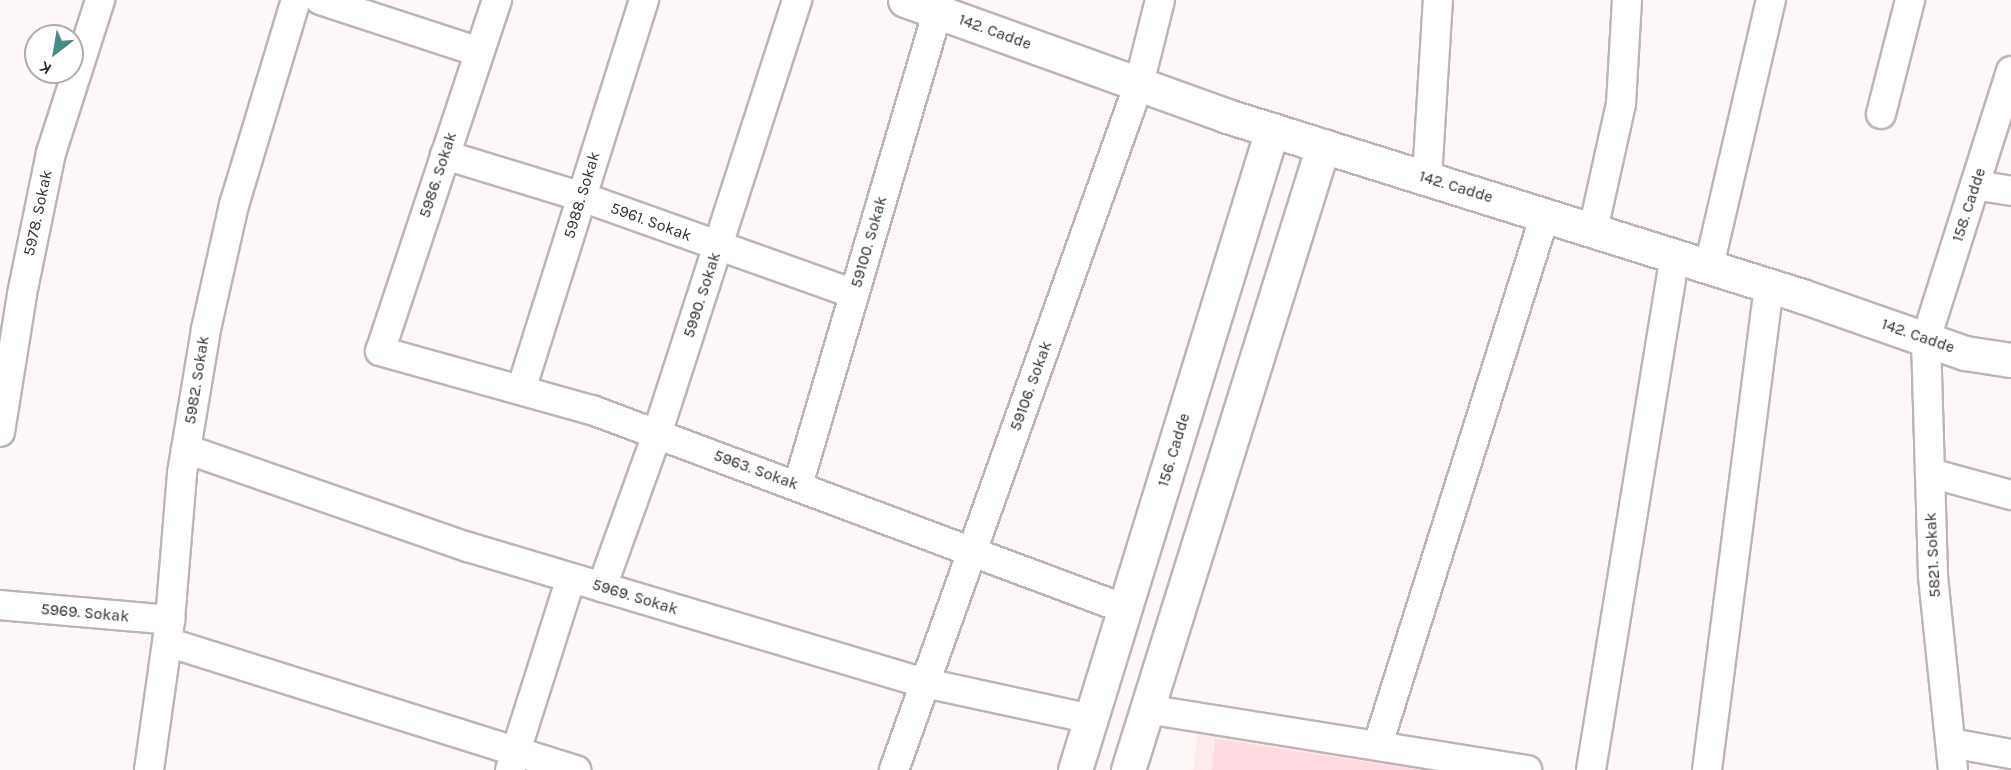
<!DOCTYPE html>
<html>
<head>
<meta charset="utf-8">
<style>
	body { margin:0 }
	#map { position:relative; width:2011px; height:770px; overflow:hidden; background:#fef7f8; font-family:Karla,sans-serif }
	div>[style] { position:absolute }
	.built>* { inset:0; background:#feeaed }
	.building>* { inset:0; background:#ffdae0 }
	.roads { filter:drop-shadow(2px 0 #beb4b5) drop-shadow(-2px 0 #beb4b5) drop-shadow(0 2px #beb4b5) drop-shadow(0 -2px #beb4b5) }
	.minor>* { height:28px; margin:-14px; padding:0 14px; transform-origin:14px; border-radius:14px; background:#fff }
	.tertiary>* { height:33px; margin:-16.5px; padding:0 16.5px; transform-origin:16.5px; border-radius:16.5px; background:#fff }
	span { translate:-50% -50%; white-space:nowrap; text-align:center; line-height:1.15; -webkit-text-stroke:4.5px #fff; paint-order:stroke }
	.street-label { font-size:16px; color:#322e2f }
	.north { position:absolute; left:24px; top:24px; width:60px; height:60px; box-sizing:border-box; background:#fff; border:2px solid #adabac; border-radius:50%; rotate:211deg; font-size:16px; font-weight:700; line-height:24px; text-align:center; color:#322e2f }
	.north::after { content:''; display:block; margin:auto; width:21px; height:27px; background:#458c84; clip-path:polygon(50% 0,100% 100%,50% 72%,0 100%) }
</style>
</head>
<body>
<div id="map">
	<div class="built">
		<div style="clip-path:polygon(1198px 731px,1467px 770px,1193px 770px)"></div>
	</div>
	<div class="building">
		<div style="clip-path:polygon(1215px 739px,1415px 769px,1415px 770px,1212px 770px)"></div>
	</div>
	<div class="roads">
		<div class="minor">
			<div style="left:320px;top:0;width:167px;rotate:18.1deg"></div>
			<div style="left:497px;top:0;width:370px;rotate:108.4deg"></div>
			<div style="left:380px;top:351px;width:220px;rotate:15.6deg"></div>
			<div style="left:592px;top:410px;width:569px;rotate:20.47deg"></div>
			<div style="left:1881px;top:114px;width:118px;rotate:-75.7deg"></div>
			<div style="left:445px;top:155px;width:143px;rotate:17deg"></div>
			<div style="left:582px;top:197px;width:289px;rotate:19.6deg"></div>
			<div style="left:1427px;top:178px;width:178px;rotate:-86.5deg"></div>
			<div style="left:1975px;top:185px;width:36px;rotate:9deg"></div>
			<div style="left:1593px;top:230px;width:129px;rotate:-77.5deg"></div>
			<div style="left:1621px;top:104px;width:104px;rotate:-86.7deg"></div>
			<div style="left:1709px;top:266px;width:273px;rotate:-76.9deg"></div>
			<div style="left:521px;top:390px;width:409px;rotate:-72.5deg"></div>
			<div style="left:0;top:432px;width:140px;rotate:-80.9deg"></div>
			<div style="left:22px;top:294px;width:144px;rotate:-78.4deg"></div>
			<div style="left:51px;top:153px;width:161px;rotate:-72.2deg"></div>
			<div style="left:186px;top:449px;width:299px;rotate:19.2deg"></div>
			<div style="left:468px;top:547px;width:140px;rotate:16.6deg"></div>
			<div style="left:602px;top:587px;width:337px;rotate:16.6deg"></div>
			<div style="left:925px;top:683px;width:170px;rotate:12.2deg"></div>
			<div style="left:1930px;top:473px;width:84px;rotate:15.2deg"></div>
			<div style="left:798px;top:485px;width:506px;rotate:-73.57deg"></div>
			<div style="left:602px;top:587px;width:163px;rotate:-70.2deg"></div>
			<div style="left:657px;top:434px;width:456px;rotate:-72.1deg"></div>
			<div style="left:0;top:605px;width:171px;rotate:5deg"></div>
			<div style="left:167px;top:642px;width:429px;rotate:17.4deg"></div>
			<div style="left:1146px;top:709px;width:386px;rotate:9.1deg"></div>
			<div style="left:1951px;top:743px;width:61px;rotate:10.4deg"></div>
			<div style="left:1378px;top:744px;width:555px;rotate:-72.48deg"></div>
			<div style="left:149px;top:770px;width:151px;rotate:-82deg"></div>
			<div style="left:170px;top:620px;width:147px;rotate:-85.3deg"></div>
			<div style="left:182px;top:473px;width:146px;rotate:-80.5deg"></div>
			<div style="left:206px;top:329px;width:127px;rotate:-77.3deg"></div>
			<div style="left:234px;top:205px;width:214px;rotate:-73.2deg"></div>
			<div style="left:510px;top:770px;width:201px;rotate:-72.4deg"></div>
			<div style="left:894px;top:770px;width:728px;rotate:-70.35deg"></div>
			<div style="left:1139px;top:84px;width:87px;rotate:-76deg"></div>
			<div style="left:1591px;top:770px;width:522px;rotate:-80.74deg"></div>
			<div style="left:1707px;top:770px;width:489px;rotate:-82.7deg"></div>
			<div style="left:1953px;top:770px;width:196px;rotate:-95.9deg"></div>
			<div style="left:1933px;top:575px;width:236px;rotate:-91.7deg"></div>
			<div style="left:1926px;top:339px;width:281px;rotate:-72.4deg"></div>
		</div>
		<div class="tertiary">
			<div style="left:905px;top:0;width:342px;rotate:19.8deg"></div>
			<div style="left:1227px;top:116px;width:603px;rotate:17.38deg"></div>
			<div style="left:1802px;top:296px;width:173px;rotate:19.3deg"></div>
			<div style="left:1965px;top:353px;width:47px;rotate:8.7deg"></div>
			<div style="left:1075px;top:770px;width:670px;rotate:-72.89deg"></div>
			<div style="left:1128px;top:770px;width:654px;rotate:-72.65deg"></div>
		</div>
	</div>
	<div class="street-label">
		<span style="left:995px;top:32px;rotate:20deg">142. Cadde</span>
		<span style="left:438px;top:175px;rotate:-72deg">5986. Sokak</span>
		<span style="left:1456px;top:187px;rotate:17deg">142. Cadde</span>
		<span style="left:582px;top:195px;rotate:-73deg">5988. Sokak</span>
		<span style="left:1969px;top:205px;rotate:-72deg">158. Cadde</span>
		<span style="left:38px;top:213px;rotate:-78deg">5978. Sokak</span>
		<span style="left:651px;top:222px;rotate:20deg">5961. Sokak</span>
		<span style="left:869px;top:242px;rotate:-74deg">59100. Sokak</span>
		<span style="left:702px;top:295px;rotate:-72deg">5990. Sokak</span>
		<span style="left:1918px;top:336px;rotate:19deg">142. Cadde</span>
		<span style="left:197px;top:380px;rotate:-81deg">5982. Sokak</span>
		<span style="left:1031px;top:386px;rotate:-70deg">59106. Sokak</span>
		<span style="left:1174px;top:450px;rotate:-73deg">156. Cadde</span>
		<span style="left:756px;top:470px;rotate:20deg">5963. Sokak</span>
		<span style="left:1933px;top:555px;rotate:-93deg">5821. Sokak</span>
		<span style="left:635px;top:597px;rotate:17deg">5969. Sokak</span>
		<span style="left:85px;top:613px;rotate:5deg">5969. Sokak</span>
	</div>
	<div class="north">K</div>
</div>
</body>
</html>
